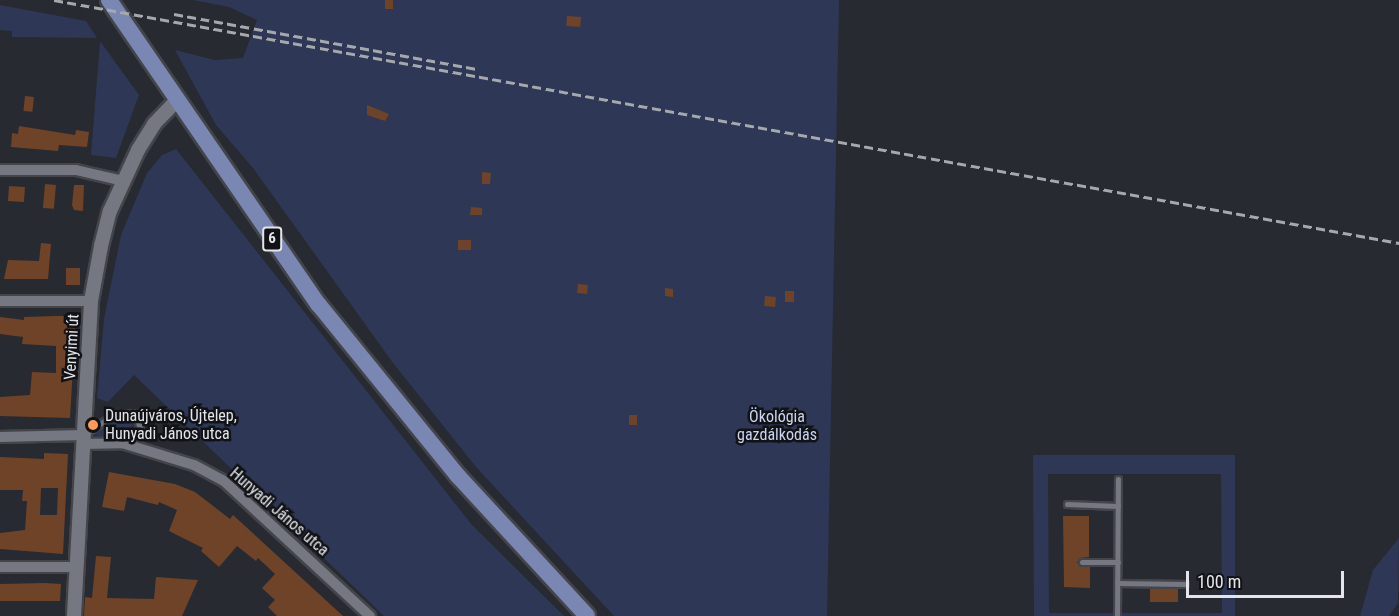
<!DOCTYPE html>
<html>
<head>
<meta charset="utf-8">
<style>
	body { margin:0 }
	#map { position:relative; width:1399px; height:616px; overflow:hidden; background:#272a31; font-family:"Roboto Condensed",sans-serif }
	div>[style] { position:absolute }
	.green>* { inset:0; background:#2e3755 }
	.building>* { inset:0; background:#6f4327; transform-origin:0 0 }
	.roads { filter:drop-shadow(2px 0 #43454b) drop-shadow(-2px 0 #43454b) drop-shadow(0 2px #43454b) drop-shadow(0 -2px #43454b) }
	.service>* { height:5px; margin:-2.5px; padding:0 2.5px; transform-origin:2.5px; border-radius:2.5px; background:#757881 }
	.minor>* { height:10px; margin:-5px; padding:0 5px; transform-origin:5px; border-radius:5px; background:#757881 }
	.tertiary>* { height:14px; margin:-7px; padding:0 7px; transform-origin:7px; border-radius:7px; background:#757881 }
	.primary>* { height:16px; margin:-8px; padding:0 8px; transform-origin:8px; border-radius:8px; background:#7a87b3 }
	.rail>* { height:3px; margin-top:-1.5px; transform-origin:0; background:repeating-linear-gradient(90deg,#a5a8ad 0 9px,transparent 0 13.5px) }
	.dots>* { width:16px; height:16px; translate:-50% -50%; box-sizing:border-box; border:3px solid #111216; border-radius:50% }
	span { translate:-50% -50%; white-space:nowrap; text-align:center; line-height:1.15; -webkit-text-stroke:5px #111216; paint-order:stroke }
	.shield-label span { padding:2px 4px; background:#111216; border:2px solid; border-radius:4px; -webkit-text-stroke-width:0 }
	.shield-label { font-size:15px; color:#e3e5ea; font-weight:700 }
	.street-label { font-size:16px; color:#e3e5ea }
	.poi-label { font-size:16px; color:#e3e5ea }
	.left { translate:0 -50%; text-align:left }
	.park-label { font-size:16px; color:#cbd5f2 }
	.scale { position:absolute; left:1186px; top:571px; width:158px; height:27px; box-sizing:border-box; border:3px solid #e3e5ea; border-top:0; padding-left:8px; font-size:18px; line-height:21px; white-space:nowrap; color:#e3e5ea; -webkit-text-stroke:4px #111216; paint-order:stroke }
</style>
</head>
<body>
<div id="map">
	<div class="green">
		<div style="clip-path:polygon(193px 0,839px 0,827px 616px,614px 616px,476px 467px,393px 363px,253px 168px,216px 125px,175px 50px,215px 60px,243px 58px,257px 20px,229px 7px)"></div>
		<div style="clip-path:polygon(0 5px,86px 21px,97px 38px,12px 37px,12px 31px,0 30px)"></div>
		<div style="clip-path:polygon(100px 41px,139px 95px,116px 158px,91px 155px)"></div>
		<div style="clip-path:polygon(176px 149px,472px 525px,564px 616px,384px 616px,134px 375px,108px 402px,97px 398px,104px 319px,121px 235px,147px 173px,162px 155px)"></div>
		<div style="clip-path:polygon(129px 416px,134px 424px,129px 432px,113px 439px,95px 435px,119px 417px)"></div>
		<div style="clip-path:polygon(evenodd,1033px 455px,1235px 455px,1235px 616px,1034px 616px,1033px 455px,1048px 474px,1221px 474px,1222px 613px,1049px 613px,1048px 474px)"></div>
		<div style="clip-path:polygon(1399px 538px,1398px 603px,1389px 616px,1360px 616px,1373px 570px)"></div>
	</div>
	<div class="building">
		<div style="left:393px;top:0;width:9px;height:8px;rotate:90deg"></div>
		<div style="left:567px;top:16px;width:14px;height:10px;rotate:4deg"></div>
		<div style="left:25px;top:96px;width:9px;height:15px;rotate:6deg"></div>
		<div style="clip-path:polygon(367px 105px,389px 114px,385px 121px,367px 115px)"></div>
		<div style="clip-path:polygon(19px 126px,75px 135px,76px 130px,89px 132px,87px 147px,59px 145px,58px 151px,11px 147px,12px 133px,18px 134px)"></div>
		<div style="clip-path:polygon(482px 172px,491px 173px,490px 184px,482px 184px)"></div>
		<div style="left:45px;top:184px;width:11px;height:24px;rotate:5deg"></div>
		<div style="clip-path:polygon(74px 185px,84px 185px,83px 211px,74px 210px,72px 205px)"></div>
		<div style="left:9px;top:186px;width:16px;height:15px;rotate:4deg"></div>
		<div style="clip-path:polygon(471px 207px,482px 208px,482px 215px,470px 215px)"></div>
		<div style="left:458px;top:240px;width:13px;height:10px"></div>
		<div style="clip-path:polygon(41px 243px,51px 244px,48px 279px,4px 279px,8px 260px,39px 261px)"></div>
		<div style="left:66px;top:268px;width:14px;height:17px"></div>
		<div style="left:578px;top:284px;width:10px;height:9px;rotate:6deg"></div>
		<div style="clip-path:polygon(665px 288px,673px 289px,673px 297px,665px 296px)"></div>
		<div style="left:785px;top:291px;width:9px;height:11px"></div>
		<div style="left:765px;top:296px;width:11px;height:10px;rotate:5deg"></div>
		<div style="clip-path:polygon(55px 316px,76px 316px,70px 418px,0 416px,0 397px,30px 395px,32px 372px,56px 373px,56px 346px,22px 344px,23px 337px,0 334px,0 317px,24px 320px,24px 317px)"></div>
		<div style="left:637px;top:415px;width:10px;height:8px;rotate:90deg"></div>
		<div style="clip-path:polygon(evenodd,44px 453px,68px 454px,63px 554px,0 549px,0 533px,25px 530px,27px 501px,22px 501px,23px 490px,0 490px,0 457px,44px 459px,44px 453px,41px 488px,58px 488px,57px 515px,40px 515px,41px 488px)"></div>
		<div style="clip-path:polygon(109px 472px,175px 484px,195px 492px,230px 519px,233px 515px,343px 616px,277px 616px,268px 607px,275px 600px,262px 588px,275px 574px,258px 558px,256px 561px,237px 546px,219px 567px,201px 551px,203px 548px,169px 531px,177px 510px,159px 502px,158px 505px,127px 497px,124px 511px,102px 507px)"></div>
		<div style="clip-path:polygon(1063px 516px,1089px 516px,1089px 557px,1080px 558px,1077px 563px,1090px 567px,1090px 588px,1064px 587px)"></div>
		<div style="clip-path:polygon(96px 556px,111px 557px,107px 598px,154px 599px,156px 577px,198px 580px,182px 616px,84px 616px,85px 597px,92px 598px)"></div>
		<div style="clip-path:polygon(45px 583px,61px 584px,60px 601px,0 601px,0 584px)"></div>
		<div style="left:1150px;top:589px;width:28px;height:13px"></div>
	</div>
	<div class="roads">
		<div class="service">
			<div style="left:85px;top:434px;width:37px;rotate:-34deg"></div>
			<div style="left:116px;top:413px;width:19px"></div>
			<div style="left:135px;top:413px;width:16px;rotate:72deg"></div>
			<div style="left:140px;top:428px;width:23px;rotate:139deg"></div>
			<div style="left:1067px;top:504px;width:51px;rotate:2.2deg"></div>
			<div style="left:1082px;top:562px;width:36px"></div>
			<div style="left:1117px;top:583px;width:68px;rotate:0.8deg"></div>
			<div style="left:1117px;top:616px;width:137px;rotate:-89.6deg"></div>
		</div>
		<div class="minor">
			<div style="left:0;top:170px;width:76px"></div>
			<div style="left:76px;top:170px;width:48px;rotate:13.2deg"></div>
			<div style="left:0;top:301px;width:91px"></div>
			<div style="left:0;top:437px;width:84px;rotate:-1.4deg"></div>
			<div style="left:83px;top:444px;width:39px;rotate:-1deg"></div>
			<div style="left:122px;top:443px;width:75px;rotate:17deg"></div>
			<div style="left:194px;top:465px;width:34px;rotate:28deg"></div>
			<div style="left:224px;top:481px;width:199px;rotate:42.8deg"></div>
			<div style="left:0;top:567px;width:76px"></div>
		</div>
		<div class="tertiary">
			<div style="left:74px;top:616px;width:315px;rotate:-86.9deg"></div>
			<div style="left:91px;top:301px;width:56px;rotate:-79.7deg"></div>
			<div style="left:101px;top:246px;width:36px;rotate:-76deg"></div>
			<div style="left:110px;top:211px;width:67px;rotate:-65.3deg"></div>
			<div style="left:138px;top:150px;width:31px;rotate:-58deg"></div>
			<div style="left:154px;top:124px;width:30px;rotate:-46deg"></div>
		</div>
		<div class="primary">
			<div style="left:109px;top:0;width:370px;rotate:55.5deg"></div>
			<div style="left:319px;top:305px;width:220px;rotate:50.9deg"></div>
			<div style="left:458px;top:476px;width:190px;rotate:47.3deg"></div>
		</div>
	</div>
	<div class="rail">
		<div style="left:54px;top:0;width:1367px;rotate:10.24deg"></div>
		<div style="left:174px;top:14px;width:309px;rotate:10.3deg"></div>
	</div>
	<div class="dots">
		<div style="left:93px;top:425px;background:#fe9b59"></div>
	</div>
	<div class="shield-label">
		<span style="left:272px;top:239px">6</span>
	</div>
	<div class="street-label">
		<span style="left:72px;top:347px;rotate:-87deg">Venyimi út</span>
		<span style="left:279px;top:512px;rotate:41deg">Hunyadi János utca</span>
	</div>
	<div class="poi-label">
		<span class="left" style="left:105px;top:425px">Dunaújváros, Újtelep,<br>Hunyadi János utca</span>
	</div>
	<div class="park-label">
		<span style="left:777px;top:426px">Ökológia<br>gazdálkodás</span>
	</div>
	<div class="scale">100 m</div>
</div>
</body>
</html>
